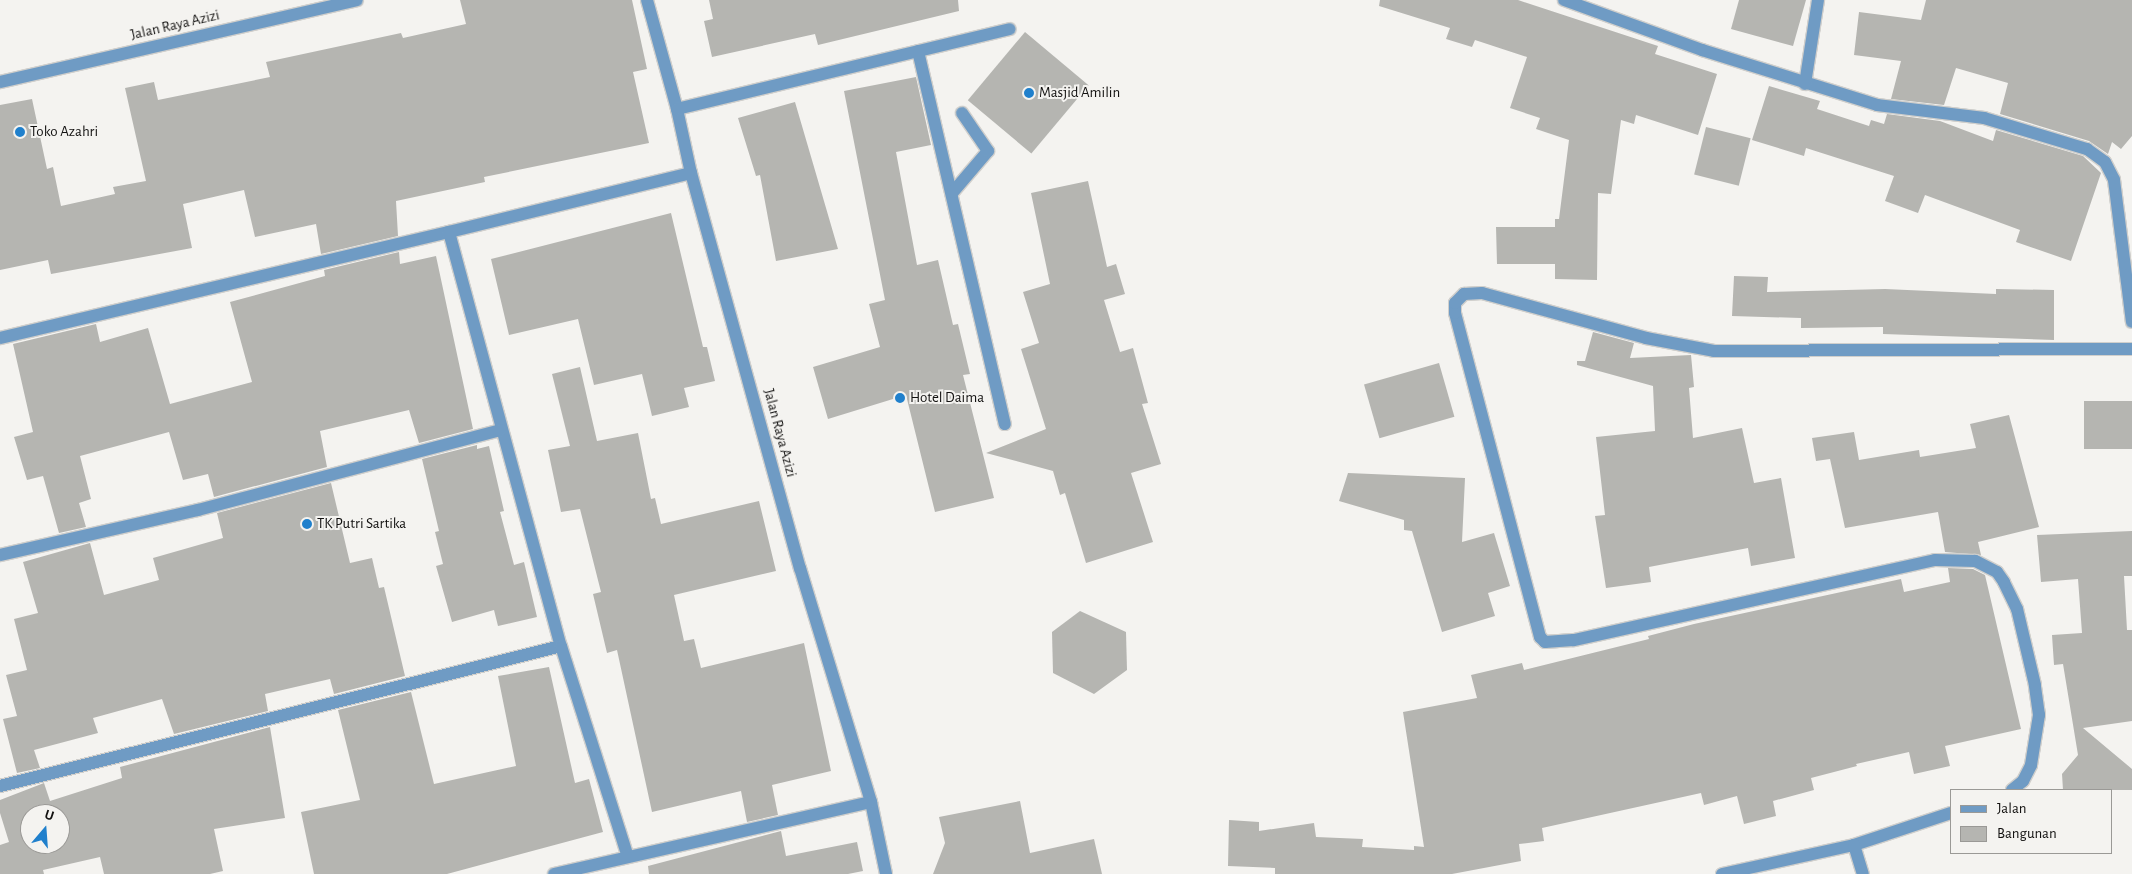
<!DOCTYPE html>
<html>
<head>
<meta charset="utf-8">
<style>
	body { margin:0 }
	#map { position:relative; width:2132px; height:874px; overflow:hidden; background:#f4f3f0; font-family:"Alegreya Sans",sans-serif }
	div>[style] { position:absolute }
	.building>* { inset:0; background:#b5b5b1; transform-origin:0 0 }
	.roads { filter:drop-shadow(1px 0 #d0cfcc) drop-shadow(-1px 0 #d0cfcc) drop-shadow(0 1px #d0cfcc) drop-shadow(0 -1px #d0cfcc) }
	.minor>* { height:12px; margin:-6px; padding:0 6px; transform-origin:6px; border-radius:6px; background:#6f9bc4 }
	.dots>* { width:14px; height:14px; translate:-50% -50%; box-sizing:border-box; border:2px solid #f4f3f0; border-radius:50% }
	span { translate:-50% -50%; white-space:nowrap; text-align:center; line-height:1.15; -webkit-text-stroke:4px #f4f3f0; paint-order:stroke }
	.street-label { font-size:15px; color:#121110 }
	.poi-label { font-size:15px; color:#121110 }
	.left { translate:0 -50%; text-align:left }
	.legend { position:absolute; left:1950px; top:789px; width:162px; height:65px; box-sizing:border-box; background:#f4f3f0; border:1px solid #9a9996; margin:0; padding:6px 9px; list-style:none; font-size:15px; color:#121110 }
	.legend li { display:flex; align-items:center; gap:10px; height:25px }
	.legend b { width:25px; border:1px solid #9a9996 }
	.north { position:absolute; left:20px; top:804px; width:50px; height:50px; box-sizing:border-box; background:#f4f3f0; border:1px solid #9a9996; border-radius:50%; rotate:18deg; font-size:14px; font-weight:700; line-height:20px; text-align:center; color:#121110 }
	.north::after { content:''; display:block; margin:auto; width:18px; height:22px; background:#2080cc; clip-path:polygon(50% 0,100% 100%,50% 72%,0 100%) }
</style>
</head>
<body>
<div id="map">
	<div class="building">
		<div style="clip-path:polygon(460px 0,632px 0,647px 69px,633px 72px,649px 143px,484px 177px,485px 182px,396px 201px,398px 236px,321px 254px,316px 224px,255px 237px,244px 190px,183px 204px,192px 248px,51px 274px,48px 260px,0 270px,0 105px,32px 99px,47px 169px,53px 167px,61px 206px,115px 194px,113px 187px,146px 181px,125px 88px,154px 82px,158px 100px,270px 77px,266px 62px,401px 33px,403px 38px,466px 24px)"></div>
		<div style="clip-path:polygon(709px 0,958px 0,959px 11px,818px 45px,815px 34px,712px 57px,704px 21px,713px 19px)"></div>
		<div style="clip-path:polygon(1380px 0,1518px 0,1658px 46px,1655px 54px,1717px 74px,1698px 135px,1636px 115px,1634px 124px,1621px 120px,1611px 194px,1598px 193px,1597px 280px,1555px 279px,1555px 264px,1497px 264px,1496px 227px,1555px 227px,1555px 219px,1559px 219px,1569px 140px,1536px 129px,1540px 118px,1510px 108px,1527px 57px,1475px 40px,1472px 47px,1446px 39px,1450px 28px,1379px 6px)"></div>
		<div style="clip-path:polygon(1739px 0,1806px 0,1793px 46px,1731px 29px)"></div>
		<div style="clip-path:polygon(1926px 0,2132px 0,2132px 136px,2121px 149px,2112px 142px,2108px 154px,2089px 141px,2000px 114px,2008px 83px,1956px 68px,1944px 105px,1891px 99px,1901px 61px,1854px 55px,1859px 12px,1921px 20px)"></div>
		<div style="left:1025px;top:32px;width:83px;height:89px;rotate:40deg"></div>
		<div style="clip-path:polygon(916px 77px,931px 145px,896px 152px,917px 265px,938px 260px,953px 325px,958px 324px,970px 374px,963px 375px,994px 498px,935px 512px,906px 395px,828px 419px,813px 367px,880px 347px,869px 304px,885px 300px,844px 91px)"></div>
		<div style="clip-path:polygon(1769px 86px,1820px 101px,1817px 109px,1869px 126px,1871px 120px,1884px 124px,1887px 114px,1940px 121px,1993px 141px,1996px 130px,2083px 156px,2101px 173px,2071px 261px,2016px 242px,2020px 230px,1925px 195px,1918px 213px,1885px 201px,1894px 176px,1806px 148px,1804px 156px,1752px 140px)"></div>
		<div style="clip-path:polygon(795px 102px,838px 249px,776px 261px,760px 175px,756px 176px,738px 118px)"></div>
		<div style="left:1706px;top:127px;width:46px;height:49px;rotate:14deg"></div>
		<div style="clip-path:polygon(1088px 181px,1107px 267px,1116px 264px,1125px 294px,1104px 300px,1120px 352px,1133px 348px,1148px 403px,1142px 404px,1161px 464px,1131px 473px,1153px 542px,1086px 563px,1065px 493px,1060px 495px,1053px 471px,986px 453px,1046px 429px,1021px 349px,1039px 343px,1023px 292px,1050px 284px,1031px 193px)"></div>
		<div style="clip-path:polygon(671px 213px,703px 347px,707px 347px,715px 381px,684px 388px,689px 407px,652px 416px,642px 374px,594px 385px,578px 319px,509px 335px,491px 259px)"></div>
		<div style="clip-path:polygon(399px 252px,400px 264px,436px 256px,473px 429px,419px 443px,409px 410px,320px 431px,327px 467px,214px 497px,208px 474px,183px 480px,169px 432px,80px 456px,91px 499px,79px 503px,86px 527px,59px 533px,43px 476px,27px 480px,14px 437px,33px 432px,13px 344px,96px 324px,100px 342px,148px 328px,170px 404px,252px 382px,230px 302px,325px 276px,324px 270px)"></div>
		<div style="clip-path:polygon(1734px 276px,1768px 277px,1767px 292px,1885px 289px,1996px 294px,1996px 289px,2054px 290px,2054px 340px,1883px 334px,1883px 327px,1801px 328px,1801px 318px,1732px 316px)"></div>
		<div style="clip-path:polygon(1593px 332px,1634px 343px,1630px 358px,1691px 355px,1694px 387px,1689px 388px,1693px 438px,1742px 428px,1754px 483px,1781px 478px,1795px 558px,1751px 566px,1748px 548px,1649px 567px,1651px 582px,1606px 588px,1595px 516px,1605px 515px,1596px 437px,1655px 431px,1653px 386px,1577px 365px,1577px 361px,1585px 361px)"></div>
		<div style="left:1439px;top:363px;width:56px;height:78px;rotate:74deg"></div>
		<div style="clip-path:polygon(580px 367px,597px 441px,638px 433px,651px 499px,655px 498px,661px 524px,759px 501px,776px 571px,674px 595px,684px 641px,694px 639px,701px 668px,804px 643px,831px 771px,772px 785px,778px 815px,747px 822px,741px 791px,652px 812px,617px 650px,607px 653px,593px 594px,601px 592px,580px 509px,561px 512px,548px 450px,570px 446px,552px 374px)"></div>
		<div style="left:2132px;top:401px;width:48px;height:48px;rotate:90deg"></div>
		<div style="clip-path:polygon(2009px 415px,2039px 527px,1978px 542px,1981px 555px,1945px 552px,1938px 512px,1845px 528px,1830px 459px,1816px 461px,1812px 438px,1854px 432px,1859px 460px,1919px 450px,1920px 457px,1976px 448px,1970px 424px)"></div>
		<div style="clip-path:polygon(477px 445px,477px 449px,489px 446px,504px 511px,500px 512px,514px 565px,524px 562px,537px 617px,498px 626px,494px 610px,452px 622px,436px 566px,443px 564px,435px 532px,439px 531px,422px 459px)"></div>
		<div style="clip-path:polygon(1348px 473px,1465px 478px,1462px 542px,1494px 533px,1510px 586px,1488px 593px,1495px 616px,1442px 632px,1412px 531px,1404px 530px,1404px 520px,1339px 501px)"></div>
		<div style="clip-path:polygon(331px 483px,350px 563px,372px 558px,379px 588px,384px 587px,405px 676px,334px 694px,330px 679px,265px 694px,268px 711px,174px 734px,162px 699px,93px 718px,98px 733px,34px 750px,40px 768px,17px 773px,3px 719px,17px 716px,6px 675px,27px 670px,14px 619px,38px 613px,23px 562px,90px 543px,104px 595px,159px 580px,153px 558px,223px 538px,217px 513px)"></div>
		<div style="clip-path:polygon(2132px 531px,2132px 576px,2124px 576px,2127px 630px,2132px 630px,2132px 721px,2083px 728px,2132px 769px,2132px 790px,2063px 790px,2062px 774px,2078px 755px,2063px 664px,2054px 665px,2052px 635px,2082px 633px,2078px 579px,2041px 582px,2037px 535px)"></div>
		<div style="clip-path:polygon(1948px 568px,1973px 569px,1985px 575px,2021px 729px,1945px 746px,1950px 766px,1914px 774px,1909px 752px,1856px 764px,1857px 766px,1811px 778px,1814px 790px,1773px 801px,1776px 816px,1744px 824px,1737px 796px,1704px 805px,1701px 793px,1542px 828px,1544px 841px,1519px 844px,1521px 861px,1452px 874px,1275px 874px,1275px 868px,1228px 866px,1229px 820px,1259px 822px,1259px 831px,1314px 823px,1316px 837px,1363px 839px,1362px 847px,1414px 850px,1414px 846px,1424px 847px,1403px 712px,1477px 698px,1471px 675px,1522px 663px,1524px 670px,1649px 639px,1648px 636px,1694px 624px,1901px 579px,1904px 592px,1950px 582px)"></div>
		<div style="clip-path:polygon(1080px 611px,1126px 632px,1127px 670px,1094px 694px,1053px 673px,1052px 632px)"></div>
		<div style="clip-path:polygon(549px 667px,575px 783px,589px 779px,603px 832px,447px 874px,314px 874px,301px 812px,360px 800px,338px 710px,411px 692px,434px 784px,516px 766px,498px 676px)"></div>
		<div style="clip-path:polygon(evenodd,270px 727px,285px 818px,214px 829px,223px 871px,210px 874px,104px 874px,100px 857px,43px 870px,44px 874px,0 874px,0 845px,9px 842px,0 813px,0 800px,44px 783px,50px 801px,122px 778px,120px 767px,270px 727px,30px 814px,60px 814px,60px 844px,30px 844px,30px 814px)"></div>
		<div style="clip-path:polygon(1020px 801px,1030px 853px,1094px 839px,1102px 874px,933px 874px,945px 843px,939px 817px)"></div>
		<div style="clip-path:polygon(781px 831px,786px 856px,857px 842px,863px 871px,848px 874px,649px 874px,648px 866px)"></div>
	</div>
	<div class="roads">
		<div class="minor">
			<div style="left:647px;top:0;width:113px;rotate:74.6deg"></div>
			<div style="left:677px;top:109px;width:66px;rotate:77.7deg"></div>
			<div style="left:691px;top:173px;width:410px;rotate:74.6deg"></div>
			<div style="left:800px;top:568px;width:245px;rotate:73.1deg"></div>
			<div style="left:871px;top:802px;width:74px;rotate:78.2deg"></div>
			<div style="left:1564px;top:0;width:147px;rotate:19.9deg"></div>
			<div style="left:1702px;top:50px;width:183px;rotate:17.4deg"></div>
			<div style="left:1877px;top:105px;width:108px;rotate:6.9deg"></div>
			<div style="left:1984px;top:118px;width:108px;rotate:16.8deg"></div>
			<div style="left:2087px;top:149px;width:22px;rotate:36deg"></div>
			<div style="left:2105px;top:162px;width:20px;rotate:63deg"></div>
			<div style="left:2114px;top:180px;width:143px;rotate:82.8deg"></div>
			<div style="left:918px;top:51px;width:383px;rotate:76.9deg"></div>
			<div style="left:0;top:82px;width:366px;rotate:-12.9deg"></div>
			<div style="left:1805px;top:84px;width:85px;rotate:-81.2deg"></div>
			<div style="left:677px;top:109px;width:342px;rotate:-13.5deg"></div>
			<div style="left:953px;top:192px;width:54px;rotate:-49.5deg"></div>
			<div style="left:988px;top:151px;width:46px;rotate:-124.4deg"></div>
			<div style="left:449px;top:232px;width:249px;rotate:-13.7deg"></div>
			<div style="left:0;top:338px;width:461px;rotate:-13.3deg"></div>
			<div style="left:449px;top:232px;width:429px;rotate:74.9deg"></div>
			<div style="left:0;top:555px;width:203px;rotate:-12.8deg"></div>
			<div style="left:198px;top:510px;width:312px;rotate:-14.8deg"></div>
			<div style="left:0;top:786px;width:578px;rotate:-14.01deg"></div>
			<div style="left:561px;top:646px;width:221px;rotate:72.4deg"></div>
			<div style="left:2012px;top:790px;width:14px;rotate:-39deg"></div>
			<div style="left:2023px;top:781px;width:18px;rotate:-63deg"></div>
			<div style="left:2031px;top:765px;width:51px;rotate:-80.9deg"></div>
			<div style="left:2039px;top:715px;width:30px;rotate:-98deg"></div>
			<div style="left:2035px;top:685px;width:78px;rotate:-103.3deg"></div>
			<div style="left:2017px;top:609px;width:30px;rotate:-116deg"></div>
			<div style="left:2004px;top:582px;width:12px;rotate:-125deg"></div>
			<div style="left:1997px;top:572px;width:25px;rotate:-153deg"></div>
			<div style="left:1975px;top:561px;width:40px;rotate:-178.6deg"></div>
			<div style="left:1935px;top:560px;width:371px;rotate:167.5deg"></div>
			<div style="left:1573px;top:640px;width:28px;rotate:176deg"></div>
			<div style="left:1545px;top:642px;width:7px;rotate:-135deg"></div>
			<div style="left:1540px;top:637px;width:335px;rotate:-104.7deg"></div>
			<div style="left:1455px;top:313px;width:10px;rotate:-90deg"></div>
			<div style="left:1455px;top:303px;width:13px;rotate:-45deg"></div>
			<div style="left:1464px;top:294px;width:18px;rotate:-3deg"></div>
			<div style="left:1482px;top:293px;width:170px;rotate:15.3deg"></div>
			<div style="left:1646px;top:338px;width:69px;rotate:10.8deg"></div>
			<div style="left:1714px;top:351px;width:418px;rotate:-0.3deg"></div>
			<div style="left:1854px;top:845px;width:102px;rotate:-18.3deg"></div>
			<div style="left:554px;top:874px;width:325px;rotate:-12.8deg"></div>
			<div style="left:1722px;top:874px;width:135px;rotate:-12.4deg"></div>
			<div style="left:1854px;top:845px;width:30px;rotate:73deg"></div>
		</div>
	</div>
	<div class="dots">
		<div style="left:1029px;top:93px;background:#2080cc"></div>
		<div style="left:20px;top:132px;background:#2080cc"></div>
		<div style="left:900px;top:398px;background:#2080cc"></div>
		<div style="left:307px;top:524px;background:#2080cc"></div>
	</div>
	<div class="street-label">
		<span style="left:175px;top:25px;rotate:-13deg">Jalan Raya Azizi</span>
		<span style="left:780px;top:433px;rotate:75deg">Jalan Raya Azizi</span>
	</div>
	<div class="poi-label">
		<span class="left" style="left:1039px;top:93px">Masjid Amilin</span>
		<span class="left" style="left:30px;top:132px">Toko Azahri</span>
		<span class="left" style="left:910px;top:398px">Hotel Daima</span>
		<span class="left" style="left:317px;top:524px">TK Putri Sartika</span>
	</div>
	<ul class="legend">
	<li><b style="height:6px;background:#6f9bc4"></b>Jalan</li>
	<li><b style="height:14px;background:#b5b5b1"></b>Bangunan</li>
	</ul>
	<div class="north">U</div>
</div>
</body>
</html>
